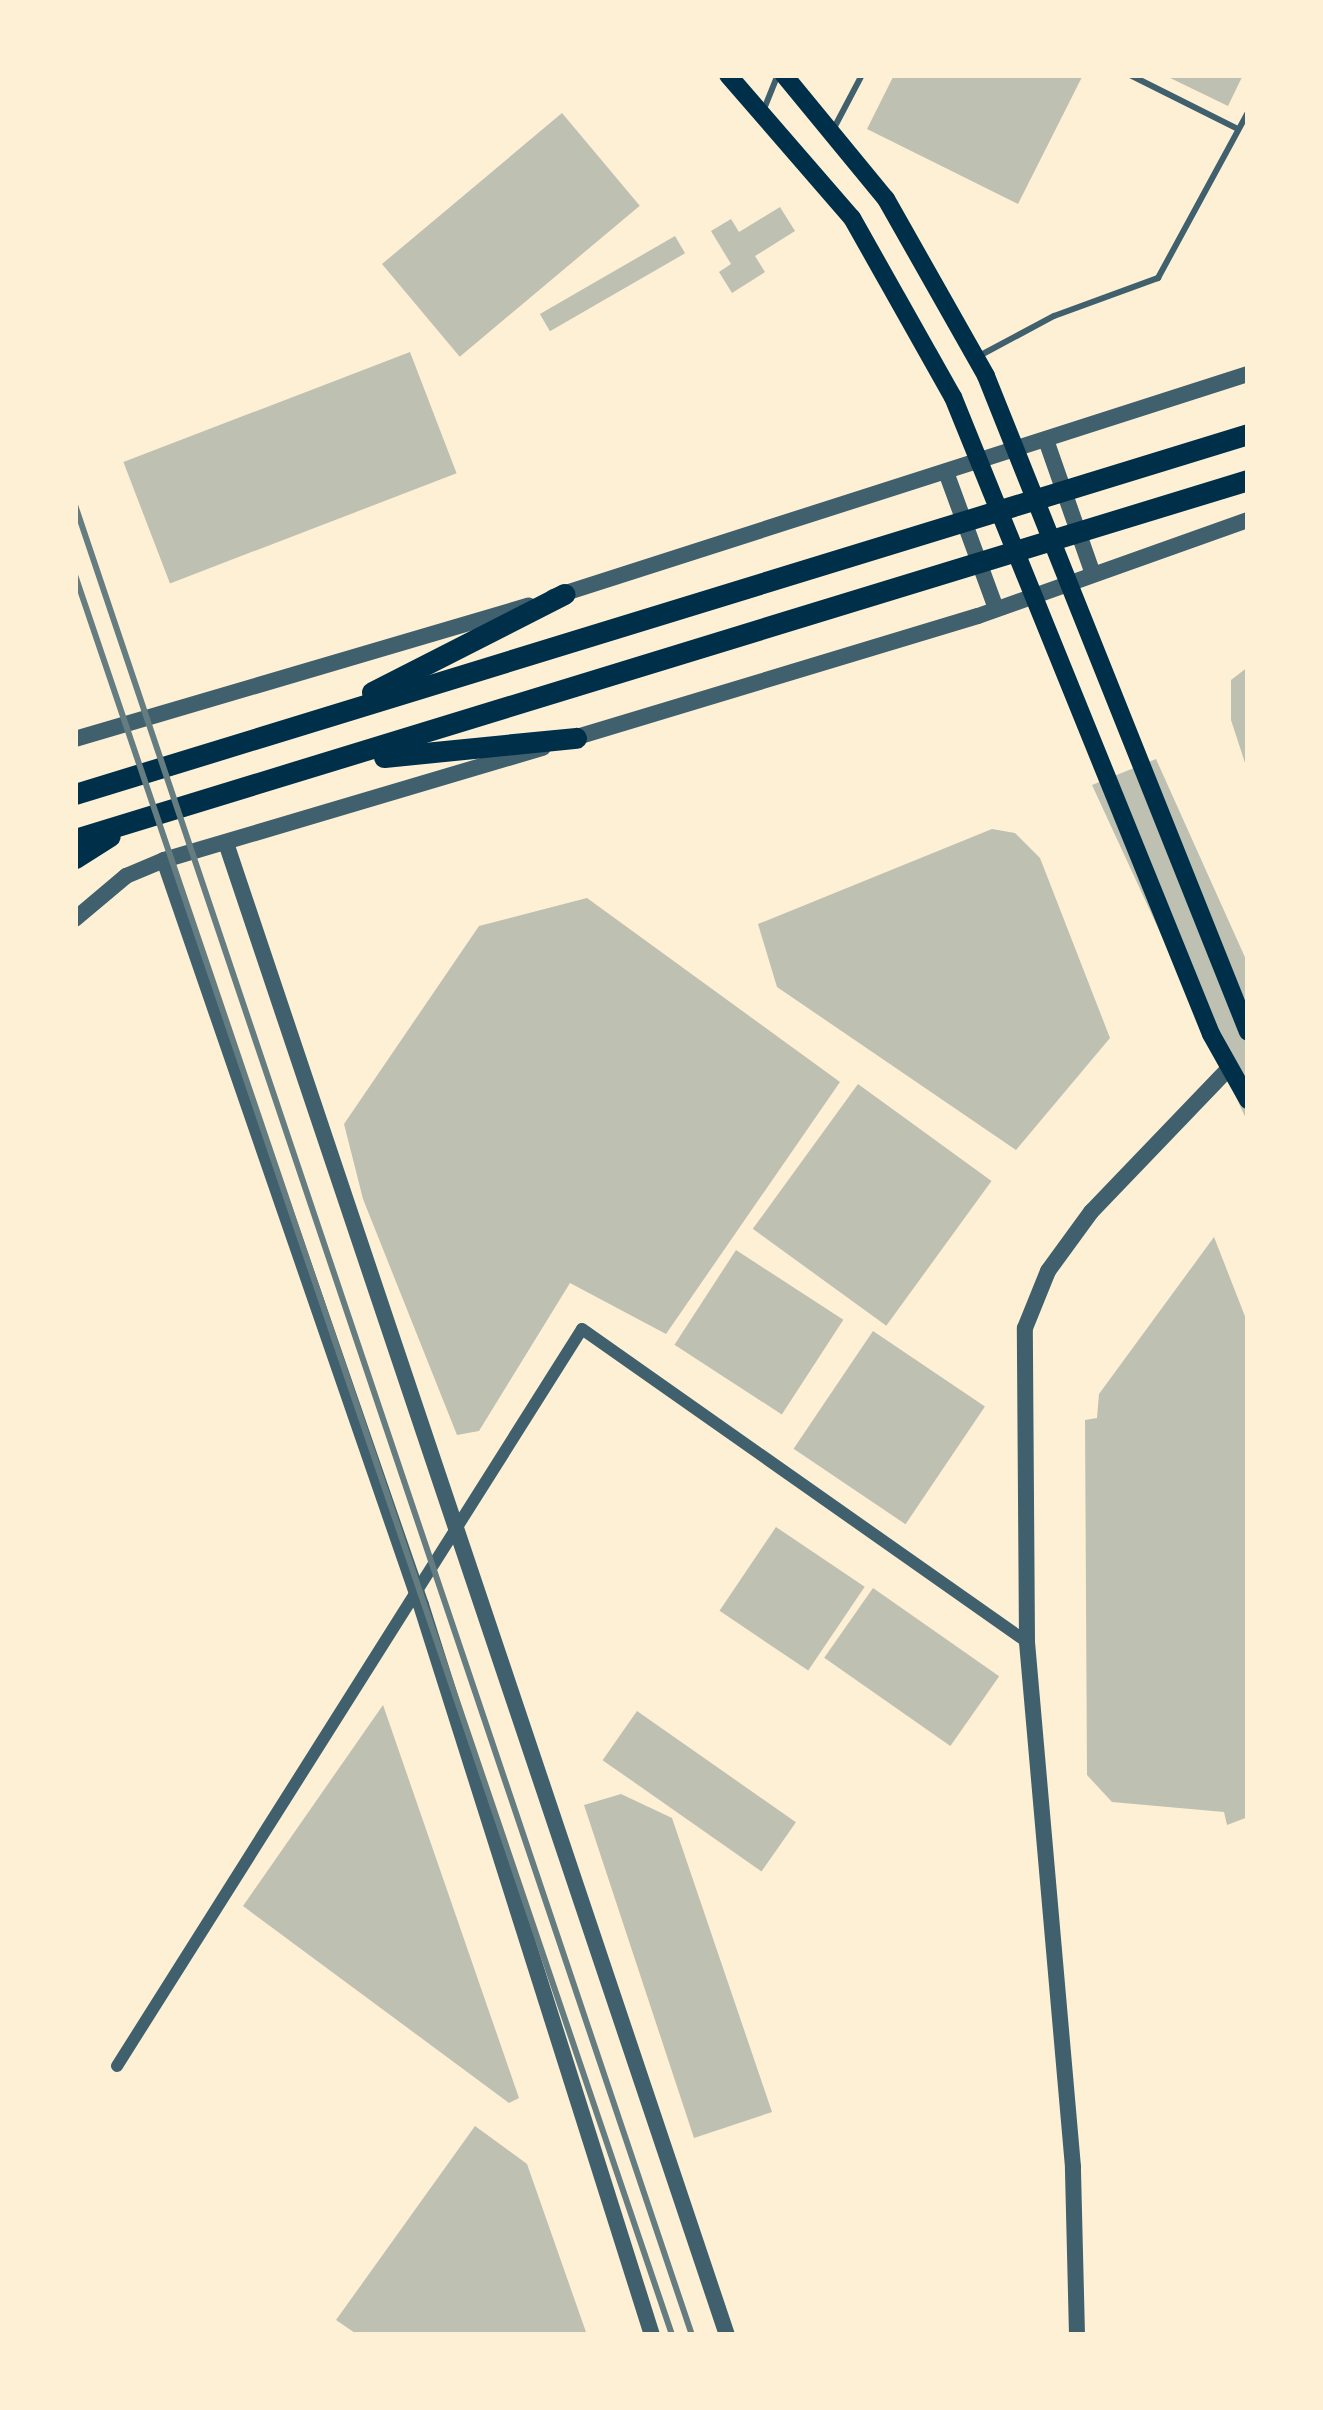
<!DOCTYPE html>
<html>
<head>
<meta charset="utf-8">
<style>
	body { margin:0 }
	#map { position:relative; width:1323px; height:2410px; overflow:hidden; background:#fdf0d5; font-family:"Fira Sans",sans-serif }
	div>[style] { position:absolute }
	.building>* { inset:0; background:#bec0b2; transform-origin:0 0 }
	.service>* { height:6px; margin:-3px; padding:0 3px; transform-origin:3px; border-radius:3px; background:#3f606c }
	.minor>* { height:12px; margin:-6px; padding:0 6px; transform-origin:6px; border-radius:6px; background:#3f606c }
	.tertiary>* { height:16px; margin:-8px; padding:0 8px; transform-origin:8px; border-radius:8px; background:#3f606c }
	.secondary>* { height:18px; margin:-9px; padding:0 9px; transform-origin:9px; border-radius:9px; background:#003049 }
	.trunk>* { height:21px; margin:-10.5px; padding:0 10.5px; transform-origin:10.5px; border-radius:10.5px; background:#003049 }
	.rail>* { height:6px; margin:-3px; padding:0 3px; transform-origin:3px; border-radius:3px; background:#657d81 }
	span { translate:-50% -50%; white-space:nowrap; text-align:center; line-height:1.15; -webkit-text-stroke:12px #fdf0d5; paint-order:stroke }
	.frame { position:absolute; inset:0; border:78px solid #fdf0d5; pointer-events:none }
</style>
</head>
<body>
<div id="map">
	<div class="building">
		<div style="clip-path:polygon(894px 75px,1083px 75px,1018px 204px,867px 129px)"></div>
		<div style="clip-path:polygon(1164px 75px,1243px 75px,1228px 106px)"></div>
		<div style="left:562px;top:113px;width:121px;height:235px;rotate:50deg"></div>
		<div style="clip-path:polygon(780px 207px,795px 231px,755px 256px,765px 272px,732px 293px,719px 272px,731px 264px,711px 231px,731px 219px,739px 232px)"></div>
		<div style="left:675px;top:236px;width:20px;height:156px;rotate:60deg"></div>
		<div style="left:410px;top:352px;width:130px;height:307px;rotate:69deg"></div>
		<div style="clip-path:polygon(1248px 667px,1248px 769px,1247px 769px,1231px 720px,1231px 680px)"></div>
		<div style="clip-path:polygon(1156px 759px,1248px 964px,1248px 1123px,1092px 785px)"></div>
		<div style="clip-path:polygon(992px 829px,1015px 833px,1040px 858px,1110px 1038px,1016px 1150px,777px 987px,758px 924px)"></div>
		<div style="clip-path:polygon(587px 898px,840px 1082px,666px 1334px,570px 1283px,479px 1431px,457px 1435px,363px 1199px,344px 1124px,479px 926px)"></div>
		<div style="left:858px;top:1084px;width:165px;height:179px;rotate:36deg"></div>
		<div style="clip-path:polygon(1214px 1237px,1248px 1324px,1248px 1817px,1227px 1825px,1224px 1812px,1112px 1802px,1087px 1775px,1085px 1420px,1097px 1418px,1099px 1394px)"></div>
		<div style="left:736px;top:1250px;width:128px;height:113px;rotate:33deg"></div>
		<div style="left:873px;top:1331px;width:135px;height:142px;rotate:34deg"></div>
		<div style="left:776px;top:1527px;width:107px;height:101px;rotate:34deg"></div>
		<div style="left:873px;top:1588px;width:154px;height:85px;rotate:35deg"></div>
		<div style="clip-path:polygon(383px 1705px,519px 2098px,509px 2103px,243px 1906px)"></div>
		<div style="left:637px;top:1711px;width:194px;height:60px;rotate:35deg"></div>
		<div style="clip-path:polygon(621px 1794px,672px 1818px,772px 2112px,694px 2138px,584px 1805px)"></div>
		<div style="clip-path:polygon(475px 2126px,527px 2164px,587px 2335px,358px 2335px,336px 2320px)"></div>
	</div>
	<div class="service">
		<div style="left:1130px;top:75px;width:121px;rotate:26.6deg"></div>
		<div style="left:764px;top:109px;width:37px;rotate:-68deg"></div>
		<div style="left:834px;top:128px;width:60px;rotate:-62.2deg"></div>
		<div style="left:979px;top:356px;width:85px;rotate:-28.1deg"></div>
		<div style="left:1054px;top:316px;width:111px;rotate:-20.1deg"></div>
		<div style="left:1158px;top:278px;width:189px;rotate:-61.5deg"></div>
	</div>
	<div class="minor">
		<div style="left:117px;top:2066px;width:871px;rotate:-57.75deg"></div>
		<div style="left:582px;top:1329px;width:544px;rotate:35.12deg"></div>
	</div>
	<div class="tertiary">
		<div style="left:1046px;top:440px;width:139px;rotate:70.7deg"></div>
		<div style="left:946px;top:472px;width:146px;rotate:69.9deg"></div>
		<div style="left:553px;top:597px;width:730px;rotate:-17.79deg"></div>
		<div style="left:75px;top:739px;width:473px;rotate:-16.4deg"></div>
		<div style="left:567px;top:740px;width:429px;rotate:-16.8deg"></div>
		<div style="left:978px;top:616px;width:287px;rotate:-19.6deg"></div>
		<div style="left:227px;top:846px;width:1571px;rotate:71.44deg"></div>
		<div style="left:164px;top:860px;width:788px;rotate:70.97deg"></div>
		<div style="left:421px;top:1605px;width:766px;rotate:72.44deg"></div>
		<div style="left:75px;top:919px;width:67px;rotate:-40.1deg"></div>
		<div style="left:126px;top:876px;width:41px;rotate:-22.8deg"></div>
		<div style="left:164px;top:860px;width:395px;rotate:-16.5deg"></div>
		<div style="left:1077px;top:2335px;width:168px;rotate:-91.4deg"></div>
		<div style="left:1073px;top:2167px;width:527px;rotate:-95.01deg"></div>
		<div style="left:1027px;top:1642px;width:314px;rotate:-90.4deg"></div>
		<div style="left:1025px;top:1328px;width:61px;rotate:-68deg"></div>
		<div style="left:1048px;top:1271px;width:73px;rotate:-53.9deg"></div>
		<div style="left:1091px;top:1212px;width:201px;rotate:-46.2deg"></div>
	</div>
	<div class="secondary">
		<div style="left:728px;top:75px;width:189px;rotate:49.1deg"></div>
		<div style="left:852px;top:218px;width:206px;rotate:60.6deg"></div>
		<div style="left:953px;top:397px;width:687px;rotate:67.95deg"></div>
		<div style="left:1211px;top:1034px;width:76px;rotate:60.7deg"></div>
		<div style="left:784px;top:75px;width:161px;rotate:50.6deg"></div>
		<div style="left:886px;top:199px;width:203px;rotate:60.5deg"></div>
		<div style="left:986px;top:376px;width:706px;rotate:68.23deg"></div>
	</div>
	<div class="trunk">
		<div style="left:372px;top:692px;width:216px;rotate:-27deg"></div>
		<div style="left:384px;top:757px;width:193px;rotate:-5.7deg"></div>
		<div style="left:75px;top:794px;width:1227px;rotate:-17.06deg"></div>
		<div style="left:75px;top:839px;width:1227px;rotate:-17.02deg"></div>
		<div style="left:75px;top:858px;width:41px;rotate:-32.2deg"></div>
	</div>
	<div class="rail">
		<div style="left:75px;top:505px;width:1931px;rotate:71.37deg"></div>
		<div style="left:75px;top:575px;width:1858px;rotate:71.26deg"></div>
	</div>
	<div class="frame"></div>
</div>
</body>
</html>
